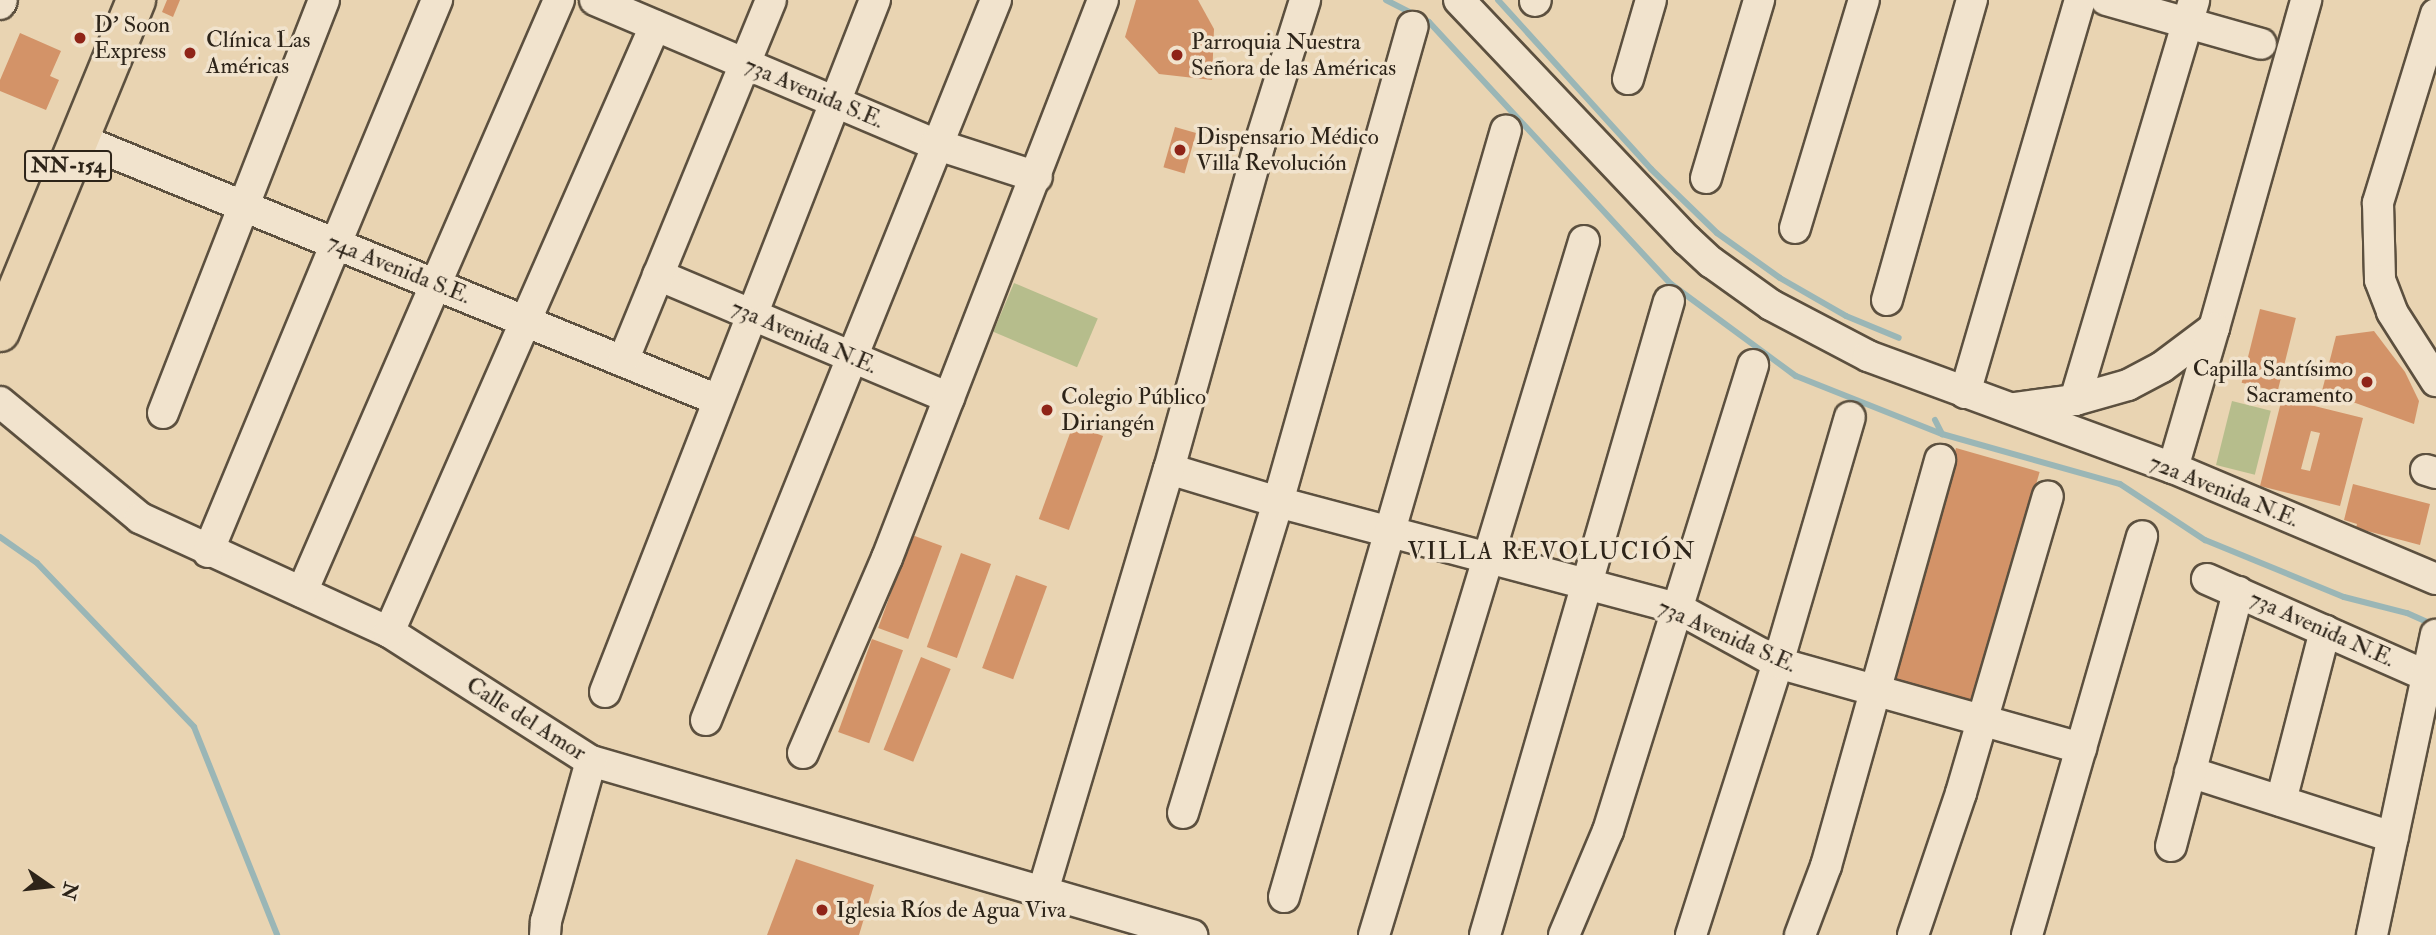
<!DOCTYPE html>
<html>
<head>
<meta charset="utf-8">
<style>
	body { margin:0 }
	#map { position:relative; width:2436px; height:935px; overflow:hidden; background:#e9d4b2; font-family:"IM FELL Double Pica",serif }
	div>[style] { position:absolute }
	.green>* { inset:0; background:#b6bd8c; transform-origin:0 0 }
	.stream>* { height:6px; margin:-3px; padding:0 3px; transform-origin:3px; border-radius:3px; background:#9ab6b6 }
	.building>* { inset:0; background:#d39368; transform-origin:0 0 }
	.roads { filter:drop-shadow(2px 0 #5c503f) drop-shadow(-2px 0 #5c503f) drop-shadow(0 2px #5c503f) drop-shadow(0 -2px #5c503f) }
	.minor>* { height:30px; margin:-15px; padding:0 15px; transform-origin:15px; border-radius:15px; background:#f1e3cd }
	.major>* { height:38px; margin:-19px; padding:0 19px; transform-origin:19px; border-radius:19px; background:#e9d4b2 }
	.dots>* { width:19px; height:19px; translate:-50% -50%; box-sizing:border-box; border:4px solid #f1e3cd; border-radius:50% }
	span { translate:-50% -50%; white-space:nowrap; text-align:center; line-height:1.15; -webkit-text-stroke:7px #f1e3cd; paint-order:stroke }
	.shield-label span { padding:2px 5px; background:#f1e3cd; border:2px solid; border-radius:5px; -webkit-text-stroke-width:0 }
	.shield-label { font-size:21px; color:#2d2419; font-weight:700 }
	.poi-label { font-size:23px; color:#2d2419 }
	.left { translate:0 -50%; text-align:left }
	.right { translate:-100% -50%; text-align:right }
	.street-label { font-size:23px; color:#2d2419 }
	.neighbourhood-label { font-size:24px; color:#2d2419; letter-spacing:2px }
	.north { position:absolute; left:14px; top:851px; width:70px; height:70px; -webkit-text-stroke:5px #f1e3cd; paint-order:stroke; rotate:104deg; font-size:19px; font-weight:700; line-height:28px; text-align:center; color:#2d2419 }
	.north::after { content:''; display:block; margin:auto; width:24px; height:32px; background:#2d2419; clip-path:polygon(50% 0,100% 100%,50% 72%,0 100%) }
</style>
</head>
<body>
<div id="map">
	<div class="green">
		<div style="left:1014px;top:283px;width:91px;height:53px;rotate:23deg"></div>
		<div style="left:2232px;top:401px;width:40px;height:66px;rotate:14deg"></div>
	</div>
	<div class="stream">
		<div style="left:1386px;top:0;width:48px;rotate:27.1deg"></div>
		<div style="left:1429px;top:22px;width:357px;rotate:47.3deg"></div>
		<div style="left:1671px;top:284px;width:155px;rotate:36.4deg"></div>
		<div style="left:1796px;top:376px;width:157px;rotate:21.7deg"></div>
		<div style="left:1942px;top:434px;width:185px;rotate:15.7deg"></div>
		<div style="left:2120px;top:484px;width:102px;rotate:33.4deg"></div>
		<div style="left:2205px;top:540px;width:150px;rotate:22.3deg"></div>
		<div style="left:2344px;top:597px;width:65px;rotate:14.3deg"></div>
		<div style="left:2407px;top:613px;width:30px;rotate:24deg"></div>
		<div style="left:1498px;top:0;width:228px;rotate:47.8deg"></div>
		<div style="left:1651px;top:169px;width:92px;rotate:44.1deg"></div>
		<div style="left:1717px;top:233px;width:77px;rotate:35.5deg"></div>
		<div style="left:1780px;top:278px;width:76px;rotate:29.9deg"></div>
		<div style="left:1846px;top:316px;width:57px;rotate:22.5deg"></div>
		<div style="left:1935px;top:420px;width:16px;rotate:63deg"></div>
		<div style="left:0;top:537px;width:45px;rotate:35.1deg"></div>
		<div style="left:37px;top:563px;width:227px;rotate:46.2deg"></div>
		<div style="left:194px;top:727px;width:224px;rotate:68.2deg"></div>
	</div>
	<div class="building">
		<div style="clip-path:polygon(167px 0,180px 0,173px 17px,162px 12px)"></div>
		<div style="clip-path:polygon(1136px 0,1198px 0,1214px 29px,1212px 80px,1159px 74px,1125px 37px)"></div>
		<div style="clip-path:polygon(20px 33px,61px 51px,50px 76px,59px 80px,46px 110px,0 91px,0 80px)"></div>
		<div style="left:1175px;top:127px;width:22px;height:42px;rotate:16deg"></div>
		<div style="left:2260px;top:309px;width:37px;height:76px;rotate:14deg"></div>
		<div style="clip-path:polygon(2374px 331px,2405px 372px,2419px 401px,2414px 424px,2322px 391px,2336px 336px)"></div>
		<div style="clip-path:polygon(evenodd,2282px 398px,2363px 418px,2340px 506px,2260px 486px,2282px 398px,2311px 431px,2320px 433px,2310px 471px,2301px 469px,2311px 431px)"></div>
		<div style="left:1073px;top:425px;width:32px;height:100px;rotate:20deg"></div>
		<div style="left:1956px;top:448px;width:87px;height:248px;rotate:16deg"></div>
		<div style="clip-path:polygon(2353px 484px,2430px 504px,2420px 545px,2356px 528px,2357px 524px,2344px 520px)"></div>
		<div style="left:912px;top:535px;width:32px;height:99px;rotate:20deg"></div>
		<div style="left:961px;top:553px;width:32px;height:100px;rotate:20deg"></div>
		<div style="left:1016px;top:575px;width:33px;height:99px;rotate:20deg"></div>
		<div style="left:872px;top:639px;width:33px;height:99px;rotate:20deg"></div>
		<div style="left:921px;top:657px;width:32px;height:100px;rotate:22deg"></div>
		<div style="clip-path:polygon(796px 859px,874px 885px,859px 935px,767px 935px)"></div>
	</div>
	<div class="roads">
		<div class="minor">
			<div style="left:595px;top:0;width:369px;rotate:23deg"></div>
			<div style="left:935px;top:144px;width:107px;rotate:17.9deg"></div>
			<div style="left:1459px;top:0;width:331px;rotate:46.5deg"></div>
			<div style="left:1687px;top:240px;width:33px;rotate:43deg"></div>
			<div style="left:1711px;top:262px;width:74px;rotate:35.6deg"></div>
			<div style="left:1771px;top:305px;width:110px;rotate:27.7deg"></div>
			<div style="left:1868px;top:356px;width:325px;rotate:20.2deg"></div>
			<div style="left:2173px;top:468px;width:285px;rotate:22.9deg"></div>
			<div style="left:2106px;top:0;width:161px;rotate:15.8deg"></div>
			<div style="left:1535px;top:1px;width:1px;rotate:-45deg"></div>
			<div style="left:0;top:4px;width:4px;rotate:-63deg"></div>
			<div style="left:2436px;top:14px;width:198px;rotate:107.1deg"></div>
			<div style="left:2378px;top:203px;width:77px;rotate:88.5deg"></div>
			<div style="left:2380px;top:280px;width:34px;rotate:69deg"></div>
			<div style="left:2392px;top:312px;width:82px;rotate:57.5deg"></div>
			<div style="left:1628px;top:79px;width:82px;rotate:-73.8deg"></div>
			<div style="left:79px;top:139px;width:690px;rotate:22.22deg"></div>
			<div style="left:1706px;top:178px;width:186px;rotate:-73.4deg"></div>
			<div style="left:1795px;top:228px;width:238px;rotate:-73.2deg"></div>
			<div style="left:658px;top:275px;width:316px;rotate:22.9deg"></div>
			<div style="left:1887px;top:300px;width:312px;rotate:-74.2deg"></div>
			<div style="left:623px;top:361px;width:390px;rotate:-67.7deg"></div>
			<div style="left:1965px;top:393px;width:409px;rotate:-73.7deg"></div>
			<div style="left:2075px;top:400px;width:417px;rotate:-73.4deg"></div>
			<div style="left:0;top:402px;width:182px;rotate:39.6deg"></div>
			<div style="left:140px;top:518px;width:274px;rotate:24.6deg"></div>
			<div style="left:389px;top:632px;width:240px;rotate:32.6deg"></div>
			<div style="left:591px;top:761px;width:626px;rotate:16.15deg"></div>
			<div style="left:2014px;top:408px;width:62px;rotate:-7.5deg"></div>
			<div style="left:2075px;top:400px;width:55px;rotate:-15.8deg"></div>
			<div style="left:2128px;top:385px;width:38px;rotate:-28deg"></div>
			<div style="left:2162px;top:367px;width:65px;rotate:-36.9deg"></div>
			<div style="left:2214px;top:328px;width:341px;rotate:-74.3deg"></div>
			<div style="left:163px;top:413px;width:443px;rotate:-68.7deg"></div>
			<div style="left:2173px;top:468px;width:146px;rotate:-73.7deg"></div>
			<div style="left:1169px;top:469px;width:114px;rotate:16.8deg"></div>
			<div style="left:1278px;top:502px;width:415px;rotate:14.9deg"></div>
			<div style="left:1679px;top:609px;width:113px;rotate:28.6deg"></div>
			<div style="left:1778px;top:663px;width:315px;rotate:15.7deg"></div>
			<div style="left:2426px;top:470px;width:10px;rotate:17deg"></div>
			<div style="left:208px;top:552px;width:598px;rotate:-67.47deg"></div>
			<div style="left:2207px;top:579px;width:250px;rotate:23.8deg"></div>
			<div style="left:302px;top:592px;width:645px;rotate:-66.53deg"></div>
			<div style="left:389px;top:632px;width:662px;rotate:-66.3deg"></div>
			<div style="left:605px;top:692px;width:743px;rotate:-68.69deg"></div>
			<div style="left:706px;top:720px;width:776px;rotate:-68.06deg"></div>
			<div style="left:803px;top:753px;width:212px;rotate:-66.7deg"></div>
			<div style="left:887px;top:558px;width:598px;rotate:-68.84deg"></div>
			<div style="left:2190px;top:772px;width:213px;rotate:17.8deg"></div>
			<div style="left:2281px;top:801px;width:176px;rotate:-75.5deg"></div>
			<div style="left:1183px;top:813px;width:325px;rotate:-73deg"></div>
			<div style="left:1278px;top:502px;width:494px;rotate:-74.2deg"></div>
			<div style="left:2171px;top:846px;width:263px;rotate:-75.2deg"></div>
			<div style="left:1043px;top:891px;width:440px;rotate:-73.4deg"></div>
			<div style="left:1169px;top:469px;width:338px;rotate:-74.4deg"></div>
			<div style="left:1260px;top:143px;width:150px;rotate:-72.5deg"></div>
			<div style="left:1284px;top:897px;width:798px;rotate:-73.86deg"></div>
			<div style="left:545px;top:935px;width:14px;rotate:-86deg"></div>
			<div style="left:546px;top:921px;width:166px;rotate:-74.3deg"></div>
			<div style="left:1374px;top:935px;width:725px;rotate:-73.16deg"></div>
			<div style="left:1485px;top:935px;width:660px;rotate:-73.82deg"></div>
			<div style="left:1564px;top:935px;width:113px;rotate:-67.1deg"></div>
			<div style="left:1608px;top:831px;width:488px;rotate:-72.7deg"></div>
			<div style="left:1691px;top:935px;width:286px;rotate:-72.3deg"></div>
			<div style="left:1778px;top:663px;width:256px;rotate:-73.7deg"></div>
			<div style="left:1800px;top:935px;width:74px;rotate:-69.4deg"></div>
			<div style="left:1826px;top:866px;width:422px;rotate:-74.3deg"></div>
			<div style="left:1913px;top:935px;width:150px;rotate:-71.3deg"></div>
			<div style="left:1961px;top:793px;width:309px;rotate:-73.7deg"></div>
			<div style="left:2027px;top:935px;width:415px;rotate:-73.9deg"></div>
			<div style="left:2372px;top:935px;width:307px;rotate:-78deg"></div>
		</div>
		<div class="major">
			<div style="left:0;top:332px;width:359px;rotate:-67.7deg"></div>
		</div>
	</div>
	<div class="dots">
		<div style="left:80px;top:38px;background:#8f2418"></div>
		<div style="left:190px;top:53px;background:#8f2418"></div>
		<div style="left:1177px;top:55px;background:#8f2418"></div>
		<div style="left:1180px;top:150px;background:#8f2418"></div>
		<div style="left:2367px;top:382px;background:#8f2418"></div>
		<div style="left:1047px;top:410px;background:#8f2418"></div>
		<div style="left:822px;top:910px;background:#8f2418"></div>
	</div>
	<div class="shield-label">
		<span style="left:68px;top:166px">NN-154</span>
	</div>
	<div class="poi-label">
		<span class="left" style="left:94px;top:38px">D' Soon<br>Express</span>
		<span class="left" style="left:206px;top:53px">Clínica Las<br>Américas</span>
		<span class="left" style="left:1191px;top:55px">Parroquia Nuestra<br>Señora de las Américas</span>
		<span class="left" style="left:1196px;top:150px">Dispensario Médico<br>Villa Revolución</span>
		<span class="right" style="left:2353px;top:382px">Capilla Santísimo<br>Sacramento</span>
		<span class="left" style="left:1061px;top:410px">Colegio Público<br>Diriangén</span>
		<span class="left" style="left:836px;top:910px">Iglesia Ríos de Agua Viva</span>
	</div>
	<div class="street-label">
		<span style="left:814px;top:93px;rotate:23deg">73a Avenida S.E.</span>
		<span style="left:399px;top:269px;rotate:22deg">74a Avenida S.E.</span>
		<span style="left:804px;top:337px;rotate:23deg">73a Avenida N.E.</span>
		<span style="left:2224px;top:491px;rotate:22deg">72a Avenida N.E.</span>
		<span style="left:2322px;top:629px;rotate:24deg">73a Avenida N.E.</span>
		<span style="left:1727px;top:636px;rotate:24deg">73a Avenida S.E.</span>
		<span style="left:526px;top:719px;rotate:32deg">Calle del Amor</span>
	</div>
	<div class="neighbourhood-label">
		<span style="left:1552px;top:552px">VILLA REVOLUCIÓN</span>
	</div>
	<div class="north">N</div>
</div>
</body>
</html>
